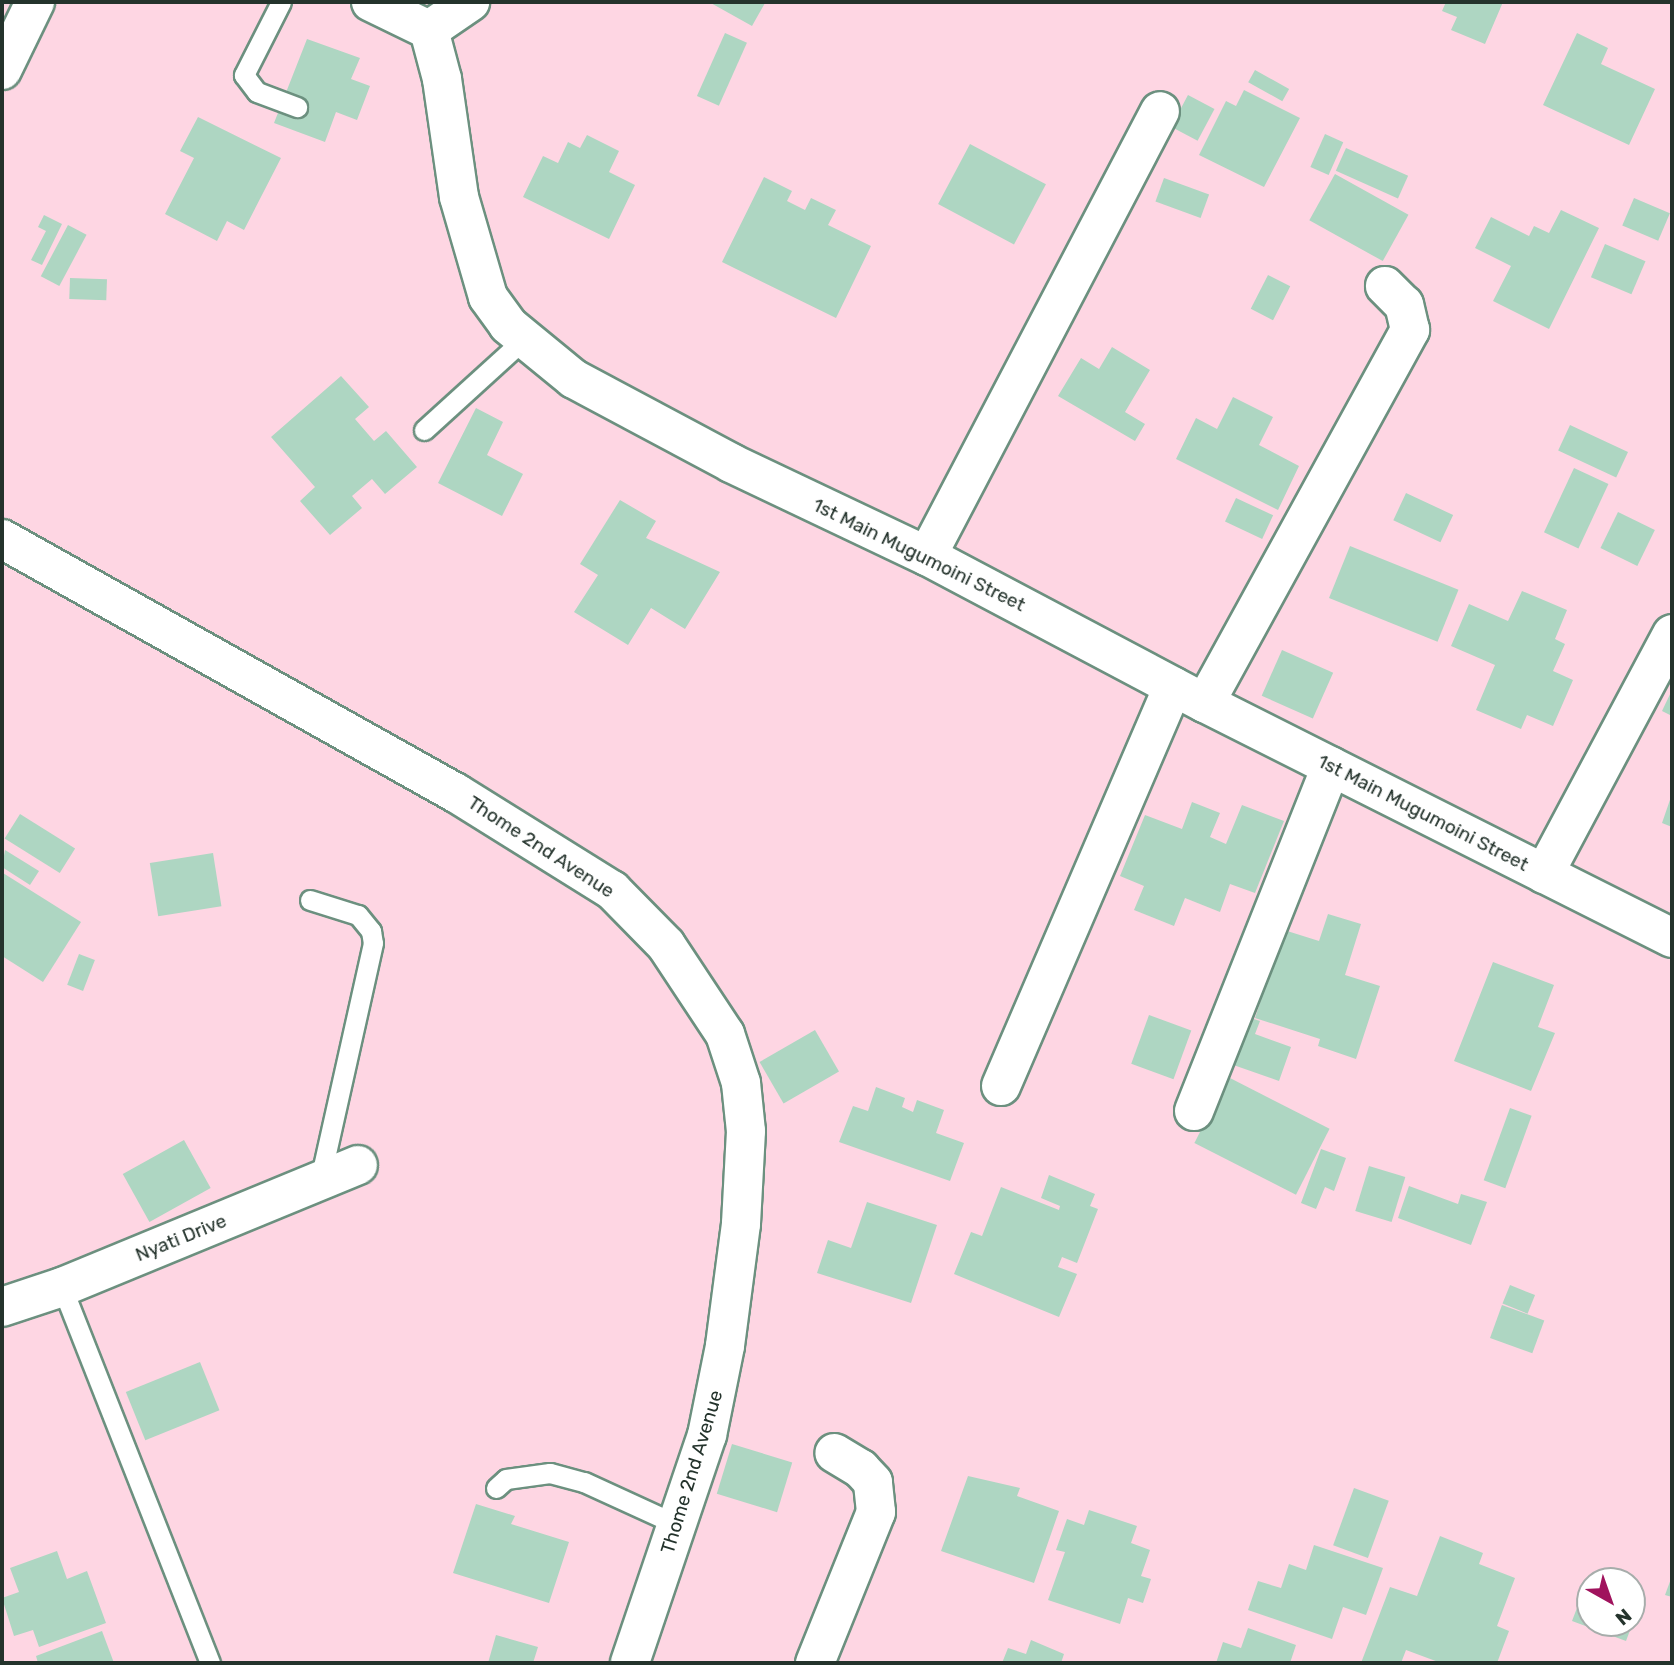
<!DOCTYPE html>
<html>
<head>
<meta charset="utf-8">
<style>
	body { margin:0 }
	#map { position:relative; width:1674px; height:1665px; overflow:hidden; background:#dffeef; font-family:Rubik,sans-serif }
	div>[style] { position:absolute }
	.green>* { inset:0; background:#fed6e3 }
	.building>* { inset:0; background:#aed6c2; transform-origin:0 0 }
	.roads { filter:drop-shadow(2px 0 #6c907f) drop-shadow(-2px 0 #6c907f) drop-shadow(0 2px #6c907f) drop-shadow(0 -2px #6c907f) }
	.lane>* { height:19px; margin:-9.5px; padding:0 9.5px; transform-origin:9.5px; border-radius:9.5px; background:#fff }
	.street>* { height:38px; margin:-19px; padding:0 19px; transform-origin:19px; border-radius:19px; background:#fff }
	.secondary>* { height:38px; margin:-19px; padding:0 19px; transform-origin:19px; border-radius:19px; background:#fff }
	span { translate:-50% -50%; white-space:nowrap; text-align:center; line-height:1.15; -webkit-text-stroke:5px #fff; paint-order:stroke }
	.street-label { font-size:19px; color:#24332c }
	.frame { position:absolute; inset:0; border:4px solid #24332c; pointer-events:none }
	.north { position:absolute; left:1576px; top:1567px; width:70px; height:70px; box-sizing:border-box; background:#fff; border:2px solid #a7adab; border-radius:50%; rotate:140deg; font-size:19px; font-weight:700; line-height:28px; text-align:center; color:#24332c }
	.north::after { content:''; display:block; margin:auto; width:24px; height:32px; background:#a0135d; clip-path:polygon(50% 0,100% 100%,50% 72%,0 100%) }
</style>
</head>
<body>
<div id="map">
	<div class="green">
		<div style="clip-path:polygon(evenodd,2px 2px,1672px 2px,1672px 1663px,2px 1663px,2px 2px,1590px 1581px,1632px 1581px,1632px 1623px,1590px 1623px,1590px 1581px)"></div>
	</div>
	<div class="building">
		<div style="clip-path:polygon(709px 2px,762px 2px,765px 3px,752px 26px)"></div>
		<div style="clip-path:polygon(1446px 2px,1503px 2px,1485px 44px,1451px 30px,1457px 17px,1442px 11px)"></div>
		<div style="left:725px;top:33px;width:24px;height:69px;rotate:24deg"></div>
		<div style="clip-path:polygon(1577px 33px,1608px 48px,1601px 64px,1655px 89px,1629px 145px,1543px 105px)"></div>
		<div style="clip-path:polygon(307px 39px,360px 58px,351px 79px,370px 86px,357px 120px,336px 112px,325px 142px,274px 123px)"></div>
		<div style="left:1255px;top:70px;width:39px;height:14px;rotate:29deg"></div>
		<div style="clip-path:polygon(1244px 90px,1300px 118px,1264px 187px,1199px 155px,1226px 101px,1236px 106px)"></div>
		<div style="left:1188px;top:95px;width:30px;height:36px;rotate:28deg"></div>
		<div style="clip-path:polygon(198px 117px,281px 158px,244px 230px,227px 221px,217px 241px,165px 214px,194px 158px,180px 151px)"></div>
		<div style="left:1325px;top:134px;width:20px;height:36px;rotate:24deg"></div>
		<div style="clip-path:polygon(587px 135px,619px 151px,609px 172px,635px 185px,609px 239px,523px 197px,543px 156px,558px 163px,568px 142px,580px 148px)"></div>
		<div style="left:970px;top:144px;width:86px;height:68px;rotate:28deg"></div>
		<div style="left:1346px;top:148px;width:68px;height:25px;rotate:24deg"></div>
		<div style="left:1335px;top:174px;width:84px;height:53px;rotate:29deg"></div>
		<div style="clip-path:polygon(764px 177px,792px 191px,787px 201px,805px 210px,811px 198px,836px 210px,828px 225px,871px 246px,836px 318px,722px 262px)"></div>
		<div style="left:1164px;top:178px;width:48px;height:25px;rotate:20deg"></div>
		<div style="left:1634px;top:198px;width:39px;height:30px;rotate:23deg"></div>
		<div style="clip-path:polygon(1561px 210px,1599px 228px,1549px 329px,1493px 301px,1511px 266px,1475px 248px,1491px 217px,1529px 236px,1534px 226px,1549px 233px)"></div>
		<div style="clip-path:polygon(44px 215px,62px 224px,42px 265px,31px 260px,46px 231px,38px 227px)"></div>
		<div style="left:68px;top:225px;width:21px;height:58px;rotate:28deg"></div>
		<div style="left:1605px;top:244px;width:44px;height:36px;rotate:23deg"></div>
		<div style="left:1268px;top:275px;width:25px;height:38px;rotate:27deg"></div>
		<div style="left:70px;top:278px;width:37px;height:21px;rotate:2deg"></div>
		<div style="clip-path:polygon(1112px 347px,1150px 370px,1125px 412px,1145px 424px,1135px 441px,1058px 396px,1081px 358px,1099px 369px)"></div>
		<div style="clip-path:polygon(341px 376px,369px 407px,355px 419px,374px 441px,386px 431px,417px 467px,385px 494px,372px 479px,352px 496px,362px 508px,330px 535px,300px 501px,315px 487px,271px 437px)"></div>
		<div style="clip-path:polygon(1233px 397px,1273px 417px,1259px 445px,1299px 466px,1278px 510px,1176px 459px,1196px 418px,1217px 429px)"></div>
		<div style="clip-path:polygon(476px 408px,503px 422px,487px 455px,523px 474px,502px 516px,438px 483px)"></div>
		<div style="left:1570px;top:425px;width:64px;height:28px;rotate:25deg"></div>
		<div style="left:1574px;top:468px;width:38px;height:71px;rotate:25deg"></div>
		<div style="left:1406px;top:493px;width:52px;height:30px;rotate:25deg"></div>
		<div style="left:1236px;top:498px;width:41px;height:26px;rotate:25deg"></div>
		<div style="clip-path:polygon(620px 500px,656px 521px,646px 538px,720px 572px,685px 629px,651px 608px,628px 645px,574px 612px,598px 575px,580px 564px)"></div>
		<div style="left:1618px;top:512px;width:41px;height:40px;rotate:26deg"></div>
		<div style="left:1350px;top:546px;width:117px;height:56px;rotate:22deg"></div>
		<div style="clip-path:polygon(1522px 591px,1567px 610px,1555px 639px,1565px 644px,1553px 671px,1573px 680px,1553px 726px,1527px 715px,1521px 729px,1476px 710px,1495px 665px,1451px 646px,1469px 604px,1508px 621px)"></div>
		<div style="left:1282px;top:650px;width:56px;height:50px;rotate:24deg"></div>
		<div style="clip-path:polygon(1672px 690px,1672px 716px,1662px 711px)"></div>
		<div style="clip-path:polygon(1672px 794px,1672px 827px,1662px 823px)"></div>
		<div style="clip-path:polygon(1192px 802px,1220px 813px,1210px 837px,1226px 844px,1242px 805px,1284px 821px,1255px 893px,1230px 884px,1220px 912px,1185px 898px,1174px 926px,1134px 910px,1144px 886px,1120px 876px,1145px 815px,1182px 829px)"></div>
		<div style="left:20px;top:814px;width:65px;height:29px;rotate:32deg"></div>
		<div style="clip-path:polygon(5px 850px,39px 871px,30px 885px,2px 867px)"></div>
		<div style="left:213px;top:853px;width:54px;height:64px;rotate:81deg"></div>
		<div style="clip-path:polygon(3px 873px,81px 922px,43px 982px,2px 956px)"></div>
		<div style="clip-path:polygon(1328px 914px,1361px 924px,1345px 975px,1380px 986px,1356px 1059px,1318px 1046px,1320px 1039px,1255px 1018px,1284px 930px,1319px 941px)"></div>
		<div style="left:79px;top:954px;width:17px;height:33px;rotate:21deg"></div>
		<div style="clip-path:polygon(1493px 962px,1554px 985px,1538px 1027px,1555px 1033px,1531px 1091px,1454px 1061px)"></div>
		<div style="clip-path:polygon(1238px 1014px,1260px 1021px,1255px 1034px,1291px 1047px,1279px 1081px,1222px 1061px)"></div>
		<div style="left:1149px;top:1015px;width:45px;height:52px;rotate:20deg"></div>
		<div style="left:815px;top:1030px;width:48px;height:64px;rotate:60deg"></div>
		<div style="left:1228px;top:1077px;width:114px;height:74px;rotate:27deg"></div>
		<div style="clip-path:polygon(876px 1087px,905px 1098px,902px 1107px,913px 1112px,917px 1100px,944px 1110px,936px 1133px,964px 1143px,950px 1181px,839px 1142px,853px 1106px,868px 1111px)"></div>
		<div style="left:1510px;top:1108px;width:23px;height:77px;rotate:20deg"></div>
		<div style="left:184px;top:1140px;width:55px;height:70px;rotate:61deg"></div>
		<div style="clip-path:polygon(1321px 1149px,1346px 1158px,1334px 1191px,1325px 1187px,1316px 1209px,1301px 1203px)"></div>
		<div style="left:1369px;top:1166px;width:38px;height:47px;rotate:17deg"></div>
		<div style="clip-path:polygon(1049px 1175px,1095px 1194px,1090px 1206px,1098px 1209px,1077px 1263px,1062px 1257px,1058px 1267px,1077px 1274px,1059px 1317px,954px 1274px,971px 1232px,982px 1236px,1001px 1187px,1059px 1210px,1060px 1206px,1041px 1198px)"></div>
		<div style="clip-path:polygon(1409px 1186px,1458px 1204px,1461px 1194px,1487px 1202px,1471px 1245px,1398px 1218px)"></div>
		<div style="clip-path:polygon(867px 1202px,937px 1225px,911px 1303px,817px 1273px,828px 1240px,851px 1248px)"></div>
		<div style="left:1510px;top:1285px;width:27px;height:20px;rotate:22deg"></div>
		<div style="left:1502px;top:1305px;width:45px;height:35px;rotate:20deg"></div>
		<div style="left:200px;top:1362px;width:52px;height:80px;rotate:68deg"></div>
		<div style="left:732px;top:1444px;width:63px;height:52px;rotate:17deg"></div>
		<div style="clip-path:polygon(968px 1476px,1020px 1488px,1017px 1496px,1059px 1511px,1034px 1583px,941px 1551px)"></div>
		<div style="left:1354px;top:1488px;width:37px;height:61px;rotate:20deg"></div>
		<div style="clip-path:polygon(476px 1504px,515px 1516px,511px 1524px,569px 1542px,549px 1603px,453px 1573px)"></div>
		<div style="clip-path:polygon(1089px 1510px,1137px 1526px,1131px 1543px,1150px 1550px,1141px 1576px,1151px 1579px,1143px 1603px,1128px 1598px,1120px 1624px,1048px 1600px,1065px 1552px,1056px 1550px,1067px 1519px,1084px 1525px)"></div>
		<div style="clip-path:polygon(1440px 1536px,1483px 1553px,1479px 1564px,1515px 1578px,1497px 1626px,1509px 1631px,1497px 1663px,1441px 1663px,1406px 1650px,1401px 1663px,1361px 1663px,1390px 1587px,1417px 1596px)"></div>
		<div style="clip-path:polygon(1314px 1545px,1383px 1568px,1366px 1615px,1343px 1607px,1332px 1639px,1248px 1610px,1258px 1581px,1281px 1588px,1289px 1564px,1306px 1570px)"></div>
		<div style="clip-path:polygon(57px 1551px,67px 1579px,87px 1571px,106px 1623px,39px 1647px,33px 1630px,14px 1636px,2px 1598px,19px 1592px,10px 1568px)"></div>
		<div style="clip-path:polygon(1672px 1576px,1672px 1597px,1665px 1595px)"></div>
		<div style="clip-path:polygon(1588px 1579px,1590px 1623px,1632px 1623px,1632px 1595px,1642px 1598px,1626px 1641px,1572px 1621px)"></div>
		<div style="clip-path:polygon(1248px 1628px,1296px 1645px,1290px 1663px,1216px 1663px,1223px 1642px,1241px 1648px)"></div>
		<div style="clip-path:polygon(102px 1631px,114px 1663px,38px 1663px,36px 1656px)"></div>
		<div style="clip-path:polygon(496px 1635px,538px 1647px,533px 1663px,488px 1663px)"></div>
		<div style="clip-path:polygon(1031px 1640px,1064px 1654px,1061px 1663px,1002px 1663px,1008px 1648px,1026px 1654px)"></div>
	</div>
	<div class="roads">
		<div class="lane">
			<div style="left:281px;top:2px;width:82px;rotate:116.9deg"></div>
			<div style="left:244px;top:75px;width:21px;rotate:53deg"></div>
			<div style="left:257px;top:92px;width:43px;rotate:20.6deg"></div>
			<div style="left:424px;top:430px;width:134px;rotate:-42.3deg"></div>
			<div style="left:310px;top:900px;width:50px;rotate:17.4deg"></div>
			<div style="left:358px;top:915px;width:21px;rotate:51deg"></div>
			<div style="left:371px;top:931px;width:12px;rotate:81deg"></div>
			<div style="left:373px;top:943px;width:243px;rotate:102.6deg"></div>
			<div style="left:62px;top:1287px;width:404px;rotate:68.5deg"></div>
			<div style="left:496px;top:1488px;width:13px;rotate:-42deg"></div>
			<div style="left:506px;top:1479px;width:44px;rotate:-7.8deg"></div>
			<div style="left:550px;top:1473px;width:35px;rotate:15deg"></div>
			<div style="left:584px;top:1482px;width:103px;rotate:24.6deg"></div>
		</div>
		<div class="street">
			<div style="left:371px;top:2px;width:64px;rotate:25.8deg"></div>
			<div style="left:429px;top:30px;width:51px;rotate:75.1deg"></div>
			<div style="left:442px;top:79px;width:119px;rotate:81.8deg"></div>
			<div style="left:459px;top:197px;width:104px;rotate:73.8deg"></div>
			<div style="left:488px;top:297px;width:34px;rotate:54deg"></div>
			<div style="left:508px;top:325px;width:85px;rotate:39.3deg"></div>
			<div style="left:574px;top:379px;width:178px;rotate:28.1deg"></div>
			<div style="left:731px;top:463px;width:217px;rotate:25.4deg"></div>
			<div style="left:927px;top:556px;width:314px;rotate:27.9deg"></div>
			<div style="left:1205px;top:703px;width:523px;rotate:26.71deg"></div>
			<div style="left:429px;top:30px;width:50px;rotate:-34.3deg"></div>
			<div style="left:927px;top:556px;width:502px;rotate:-62.36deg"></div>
			<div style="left:1205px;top:703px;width:426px;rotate:-61.2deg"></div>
			<div style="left:1410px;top:330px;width:26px;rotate:-103deg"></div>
			<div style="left:1404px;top:305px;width:27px;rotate:-135deg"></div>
			<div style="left:1544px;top:874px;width:272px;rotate:-61.9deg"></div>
			<div style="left:1001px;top:1086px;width:435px;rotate:-66.7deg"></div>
			<div style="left:1194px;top:1111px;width:371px;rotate:-68.3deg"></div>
			<div style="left:2px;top:1307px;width:63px;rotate:-18.4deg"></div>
			<div style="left:62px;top:1287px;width:320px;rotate:-22.4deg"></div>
			<div style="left:815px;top:1663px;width:163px;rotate:-68deg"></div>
			<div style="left:876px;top:1512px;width:30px;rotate:-96deg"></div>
			<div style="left:873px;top:1482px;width:18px;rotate:-133deg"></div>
			<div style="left:861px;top:1469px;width:31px;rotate:-149deg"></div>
		</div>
		<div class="secondary">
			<div style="left:2px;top:70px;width:76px;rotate:-64.1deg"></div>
			<div style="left:2px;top:539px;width:520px;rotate:29.23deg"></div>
			<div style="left:456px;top:793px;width:184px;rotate:31.9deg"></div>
			<div style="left:612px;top:890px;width:77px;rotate:45.5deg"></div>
			<div style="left:666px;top:945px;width:107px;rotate:56.5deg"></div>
			<div style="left:725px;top:1034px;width:52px;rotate:71.9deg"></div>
			<div style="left:741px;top:1083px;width:48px;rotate:84.1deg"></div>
			<div style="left:746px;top:1131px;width:93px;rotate:93.1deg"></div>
			<div style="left:741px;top:1224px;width:123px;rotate:97.5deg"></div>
			<div style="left:725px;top:1346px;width:91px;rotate:101.4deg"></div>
			<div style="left:707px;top:1435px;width:241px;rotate:108.7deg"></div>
		</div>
	</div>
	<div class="street-label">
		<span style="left:919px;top:555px;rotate:26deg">1st Main Mugumoini Street</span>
		<span style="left:1423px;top:813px;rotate:27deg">1st Main Mugumoini Street</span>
		<span style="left:541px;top:847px;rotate:33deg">Thome 2nd Avenue</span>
		<span style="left:181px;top:1238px;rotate:-22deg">Nyati Drive</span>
		<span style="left:692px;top:1472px;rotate:-73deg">Thome 2nd Avenue</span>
	</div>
	<div class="frame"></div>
	<div class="north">N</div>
</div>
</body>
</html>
